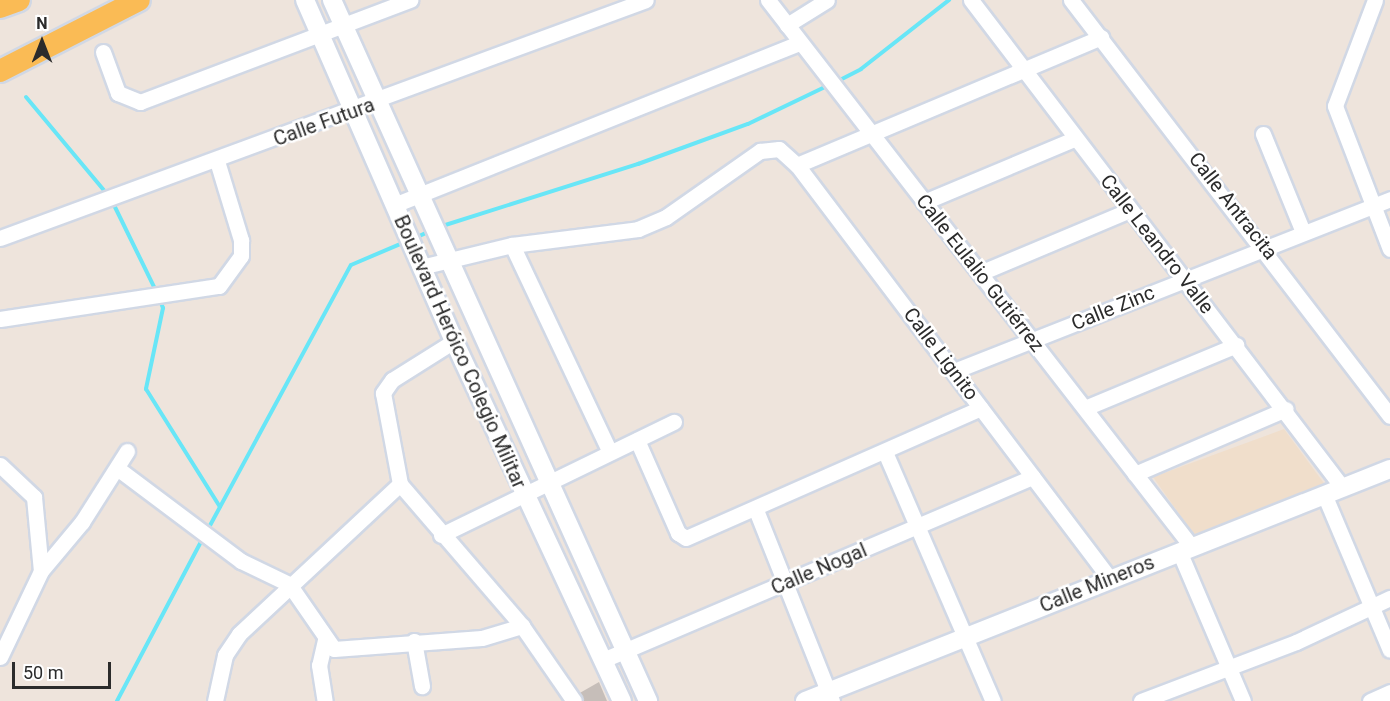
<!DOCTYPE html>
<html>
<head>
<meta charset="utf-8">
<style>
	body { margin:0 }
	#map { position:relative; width:1390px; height:701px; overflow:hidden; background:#eee4dc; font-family:Roboto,sans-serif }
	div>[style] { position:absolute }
	.education>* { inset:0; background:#f0decb }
	.stream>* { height:4px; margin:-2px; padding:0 2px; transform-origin:2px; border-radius:2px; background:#68e6f7 }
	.building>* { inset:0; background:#c6beb9 }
	.roads { filter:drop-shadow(2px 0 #d1d8e5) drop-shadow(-2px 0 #d1d8e5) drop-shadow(0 2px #d1d8e5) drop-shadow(0 -2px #d1d8e5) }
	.minor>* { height:15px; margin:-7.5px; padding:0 7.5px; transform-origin:7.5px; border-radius:7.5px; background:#fff }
	.tertiary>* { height:18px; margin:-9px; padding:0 9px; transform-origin:9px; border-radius:9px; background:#fff }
	.primary>* { height:22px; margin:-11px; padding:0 11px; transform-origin:11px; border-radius:11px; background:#fabb55 }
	span { translate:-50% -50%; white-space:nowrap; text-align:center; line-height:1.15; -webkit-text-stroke:5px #fff; paint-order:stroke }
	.street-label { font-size:20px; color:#2b2b2b }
	.north { position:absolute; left:12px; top:12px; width:60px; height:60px; -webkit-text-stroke:4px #fff; paint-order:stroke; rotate:0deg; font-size:16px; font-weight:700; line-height:24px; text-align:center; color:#2b2b2b }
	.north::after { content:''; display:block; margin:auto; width:21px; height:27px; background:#2b2b2b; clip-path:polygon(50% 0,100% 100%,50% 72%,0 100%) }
	.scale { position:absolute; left:12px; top:662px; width:99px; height:27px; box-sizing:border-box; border:3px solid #2b2b2b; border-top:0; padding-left:8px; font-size:18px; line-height:21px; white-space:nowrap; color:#2b2b2b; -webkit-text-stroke:4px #fff; paint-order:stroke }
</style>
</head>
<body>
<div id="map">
	<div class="education">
		<div style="clip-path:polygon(1284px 429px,1326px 486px,1194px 535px,1153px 477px)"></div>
	</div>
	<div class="stream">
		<div style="left:836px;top:82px;width:28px;rotate:-27deg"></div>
		<div style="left:861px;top:69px;width:112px;rotate:-38.1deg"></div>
		<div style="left:26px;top:97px;width:128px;rotate:50.1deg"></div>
		<div style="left:112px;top:201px;width:100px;rotate:63.9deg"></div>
		<div style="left:439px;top:227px;width:209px;rotate:-17.6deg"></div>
		<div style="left:638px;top:164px;width:117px;rotate:-20deg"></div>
		<div style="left:748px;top:124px;width:90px;rotate:-25.7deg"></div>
		<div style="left:415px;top:238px;width:17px;rotate:-25deg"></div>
		<div style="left:159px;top:298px;width:11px;rotate:68deg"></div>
		<div style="left:163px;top:308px;width:83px;rotate:101.9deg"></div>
		<div style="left:146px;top:389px;width:139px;rotate:57.9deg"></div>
		<div style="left:207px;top:531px;width:302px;rotate:-61.6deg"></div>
		<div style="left:351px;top:265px;width:59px;rotate:-23.1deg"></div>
		<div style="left:117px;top:701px;width:184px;rotate:-62.2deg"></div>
	</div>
	<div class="building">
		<div style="clip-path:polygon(599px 682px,607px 701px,581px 701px,578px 694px)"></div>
	</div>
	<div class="roads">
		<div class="minor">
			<div style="left:768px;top:0;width:691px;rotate:52.23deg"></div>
			<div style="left:971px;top:0;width:612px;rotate:52.7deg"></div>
			<div style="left:1071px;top:0;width:524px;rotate:52.52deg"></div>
			<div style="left:1375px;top:0;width:113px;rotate:110.7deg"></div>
			<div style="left:1335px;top:106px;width:153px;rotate:69deg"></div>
			<div style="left:787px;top:25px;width:47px;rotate:-32deg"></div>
			<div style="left:103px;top:52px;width:44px;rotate:69.9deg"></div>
			<div style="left:118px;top:93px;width:24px;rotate:22deg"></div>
			<div style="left:140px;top:102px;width:289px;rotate:-20.7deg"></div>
			<div style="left:1263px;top:134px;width:106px;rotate:67.8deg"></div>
			<div style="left:797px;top:165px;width:330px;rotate:-22.8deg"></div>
			<div style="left:924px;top:202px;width:163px;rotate:-22.8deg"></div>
			<div style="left:394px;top:205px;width:437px;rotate:-21.8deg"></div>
			<div style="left:0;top:238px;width:688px;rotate:-20.22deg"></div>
			<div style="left:512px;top:245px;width:229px;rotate:64.7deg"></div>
			<div style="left:421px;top:267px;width:94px;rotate:-13.6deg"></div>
			<div style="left:512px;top:245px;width:127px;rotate:-7.2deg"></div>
			<div style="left:638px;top:229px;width:30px;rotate:-23deg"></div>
			<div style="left:666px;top:217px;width:115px;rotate:-35.1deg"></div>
			<div style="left:760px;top:151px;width:19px;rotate:-6deg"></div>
			<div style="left:779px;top:149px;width:24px;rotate:42deg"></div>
			<div style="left:797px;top:165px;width:519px;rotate:52.91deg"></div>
			<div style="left:980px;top:273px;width:163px;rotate:-22.8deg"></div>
			<div style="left:0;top:319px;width:221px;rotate:-8.6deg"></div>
			<div style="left:219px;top:286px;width:37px;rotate:-54deg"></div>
			<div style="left:241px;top:256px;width:16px;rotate:-90deg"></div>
			<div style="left:241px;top:240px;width:83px;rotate:-106.9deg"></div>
			<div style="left:454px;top:341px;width:73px;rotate:147.8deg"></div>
			<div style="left:392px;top:380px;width:16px;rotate:125deg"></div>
			<div style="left:383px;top:393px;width:93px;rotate:79.4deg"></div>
			<div style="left:400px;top:484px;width:187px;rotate:49.3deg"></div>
			<div style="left:522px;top:626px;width:91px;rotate:55.3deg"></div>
			<div style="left:954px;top:371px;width:469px;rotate:-21.5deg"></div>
			<div style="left:1085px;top:408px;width:164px;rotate:-22.6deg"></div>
			<div style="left:637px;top:440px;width:102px;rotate:66.2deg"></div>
			<div style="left:678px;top:533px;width:9px;rotate:32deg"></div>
			<div style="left:686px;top:538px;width:322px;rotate:-23.8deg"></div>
			<div style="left:885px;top:452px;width:271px;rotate:66.6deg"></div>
			<div style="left:0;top:465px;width:47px;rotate:43.3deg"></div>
			<div style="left:34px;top:497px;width:74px;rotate:84.6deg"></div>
			<div style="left:117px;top:468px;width:155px;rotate:36.9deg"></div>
			<div style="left:241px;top:561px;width:53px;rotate:25.6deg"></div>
			<div style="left:289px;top:584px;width:79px;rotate:55.3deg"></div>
			<div style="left:334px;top:649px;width:148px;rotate:-4.3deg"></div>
			<div style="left:482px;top:638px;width:42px;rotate:-16.7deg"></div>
			<div style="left:1135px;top:474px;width:164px;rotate:-23.3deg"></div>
			<div style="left:1324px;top:494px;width:169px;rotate:67.1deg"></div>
			<div style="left:756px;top:510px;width:206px;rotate:68.3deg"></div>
			<div style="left:441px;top:535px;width:259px;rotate:-25.9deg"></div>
			<div style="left:1179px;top:551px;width:163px;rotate:66.9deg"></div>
			<div style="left:325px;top:640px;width:26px;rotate:103deg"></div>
			<div style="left:319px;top:665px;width:36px;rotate:81deg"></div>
			<div style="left:414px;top:641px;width:46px;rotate:79.9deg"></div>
			<div style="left:0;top:657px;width:95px;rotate:-64.5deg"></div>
			<div style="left:41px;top:571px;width:64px;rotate:-50.1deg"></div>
			<div style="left:82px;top:522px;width:84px;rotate:-57.6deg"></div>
			<div style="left:603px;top:660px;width:467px;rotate:-23.1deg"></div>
			<div style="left:215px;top:701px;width:47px;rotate:-77.7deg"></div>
			<div style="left:225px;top:655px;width:25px;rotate:-56deg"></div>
			<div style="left:239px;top:634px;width:220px;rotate:-43deg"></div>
			<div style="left:1141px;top:701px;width:166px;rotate:-20.8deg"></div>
			<div style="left:1296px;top:642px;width:104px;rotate:-25.1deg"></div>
			<div style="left:1370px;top:701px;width:22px;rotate:-24deg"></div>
		</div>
		<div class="tertiary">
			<div style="left:305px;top:0;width:372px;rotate:66.4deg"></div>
			<div style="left:454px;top:341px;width:397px;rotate:65deg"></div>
			<div style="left:332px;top:0;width:769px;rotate:65.73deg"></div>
			<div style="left:805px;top:701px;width:629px;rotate:-21.63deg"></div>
		</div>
		<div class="primary">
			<div style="left:0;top:7px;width:20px;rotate:-20deg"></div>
			<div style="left:0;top:71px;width:156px;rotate:-27.1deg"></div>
		</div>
	</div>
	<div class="street-label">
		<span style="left:324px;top:122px;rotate:-20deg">Calle Futura</span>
		<span style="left:1233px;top:206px;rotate:52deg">Calle Antracita</span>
		<span style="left:1157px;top:244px;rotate:52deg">Calle Leandro Valle</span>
		<span style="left:980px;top:273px;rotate:52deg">Calle Eulalio Gutiérrez</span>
		<span style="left:1113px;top:308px;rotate:-22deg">Calle Zinc</span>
		<span style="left:460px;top:352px;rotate:66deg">Boulevard Heróico Colegio Militar</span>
		<span style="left:941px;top:354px;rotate:53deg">Calle Lignito</span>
		<span style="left:819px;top:569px;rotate:-23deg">Calle Nogal</span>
		<span style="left:1097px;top:584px;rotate:-22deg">Calle Mineros</span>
	</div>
	<div class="north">N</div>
	<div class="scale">50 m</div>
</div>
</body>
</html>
